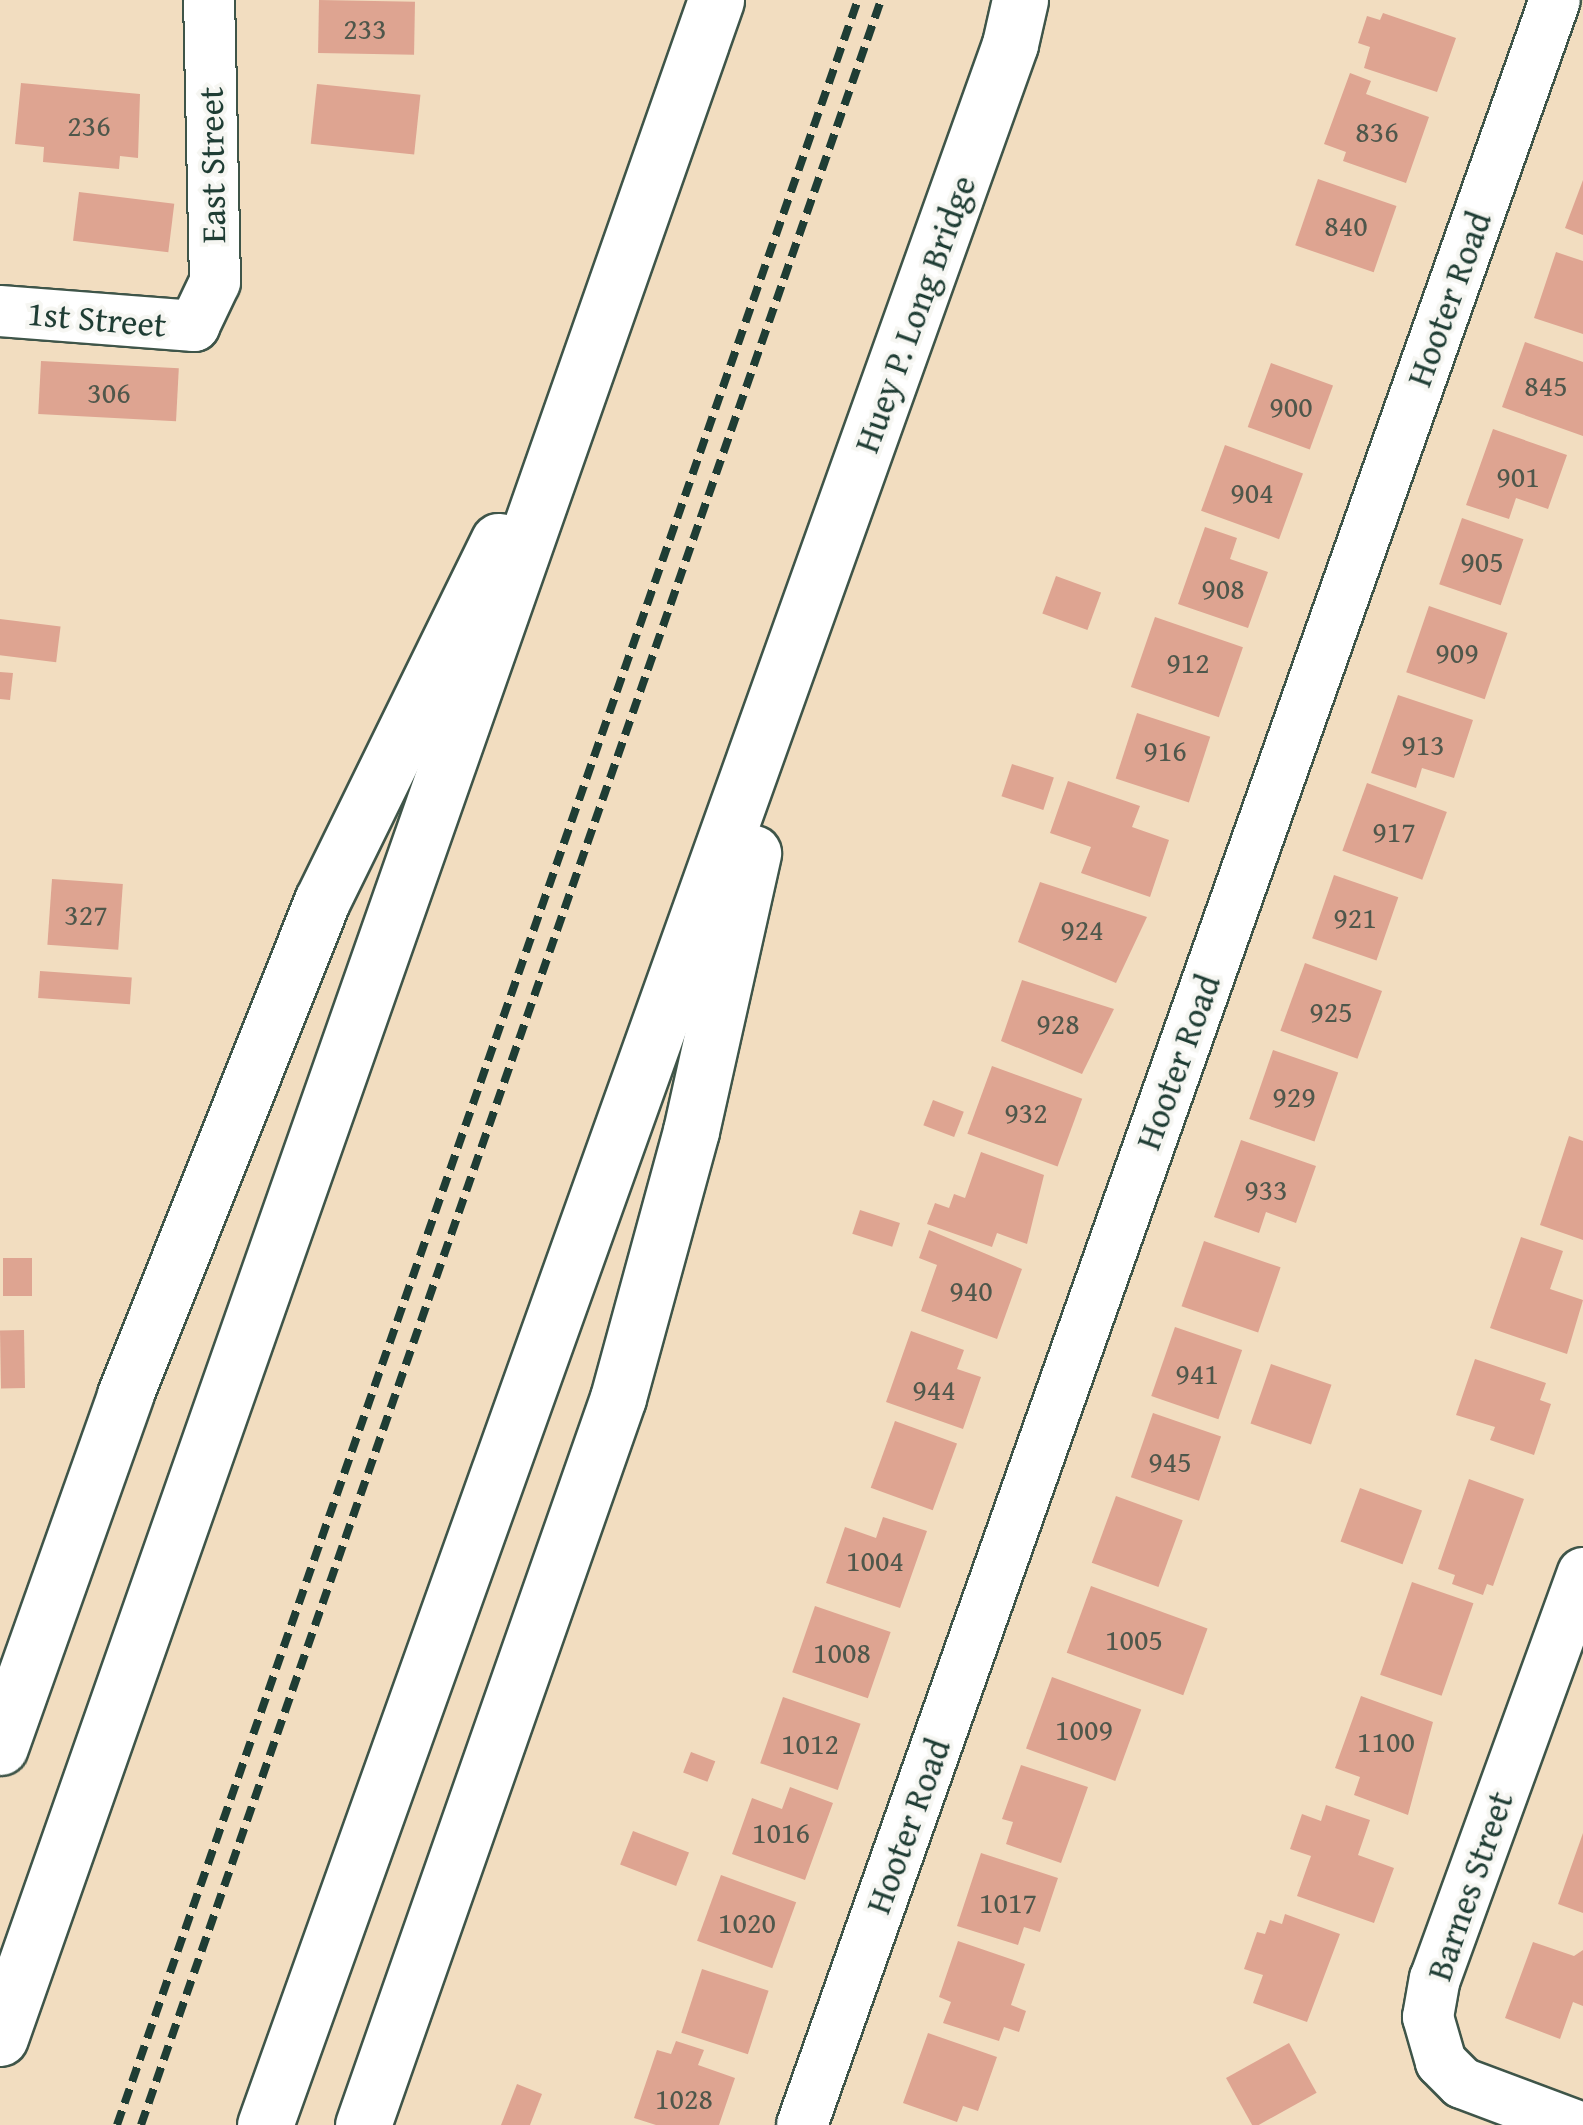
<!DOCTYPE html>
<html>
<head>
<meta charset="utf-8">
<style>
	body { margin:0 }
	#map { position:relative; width:1583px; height:2125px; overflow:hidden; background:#f2ddc0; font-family:"Gentium Book Plus",serif }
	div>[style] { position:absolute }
	.building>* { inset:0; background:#dea491; transform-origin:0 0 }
	.roads { filter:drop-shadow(2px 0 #3f5549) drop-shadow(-2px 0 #3f5549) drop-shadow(0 2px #3f5549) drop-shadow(0 -2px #3f5549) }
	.street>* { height:50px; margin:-25px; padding:0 25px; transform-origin:25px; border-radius:25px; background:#fff }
	.highway>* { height:55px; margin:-27.5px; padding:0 27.5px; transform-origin:27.5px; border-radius:27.5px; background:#fff }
	.rail>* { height:8px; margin-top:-4px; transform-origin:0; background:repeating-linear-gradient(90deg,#1f3d34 0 15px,transparent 0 23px) }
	span { translate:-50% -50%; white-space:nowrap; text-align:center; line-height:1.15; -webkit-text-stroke:8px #f6f6f2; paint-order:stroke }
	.number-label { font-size:30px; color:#4f574b }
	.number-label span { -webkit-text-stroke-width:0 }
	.street-label { font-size:35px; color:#1f3d34 }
</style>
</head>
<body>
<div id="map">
	<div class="building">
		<div style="left:319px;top:0;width:96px;height:53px;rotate:1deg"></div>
		<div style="clip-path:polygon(1383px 13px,1456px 38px,1437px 92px,1364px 68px,1370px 47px,1358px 43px,1367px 16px,1380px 20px)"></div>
		<div style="clip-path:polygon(1350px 73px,1371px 81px,1366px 94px,1429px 117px,1406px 183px,1343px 161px,1346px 152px,1324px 144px)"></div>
		<div style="clip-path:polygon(21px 83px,140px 94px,138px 158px,120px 156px,119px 169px,43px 162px,44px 147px,15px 144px)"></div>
		<div style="left:317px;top:84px;width:104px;height:60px;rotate:6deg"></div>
		<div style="left:1318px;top:179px;width:83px;height:70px;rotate:19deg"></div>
		<div style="clip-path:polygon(1583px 180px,1583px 235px,1565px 228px)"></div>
		<div style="left:79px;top:192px;width:96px;height:49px;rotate:7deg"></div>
		<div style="clip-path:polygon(1556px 252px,1583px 261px,1583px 334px,1534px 318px)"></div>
		<div style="clip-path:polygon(1525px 342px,1583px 362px,1583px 436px,1502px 407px)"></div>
		<div style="left:41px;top:361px;width:138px;height:53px;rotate:3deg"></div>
		<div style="left:1271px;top:363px;width:66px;height:68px;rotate:20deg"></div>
		<div style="clip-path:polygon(1493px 429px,1567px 455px,1548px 509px,1516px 498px,1509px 519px,1466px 505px)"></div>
		<div style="left:1225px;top:445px;width:83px;height:70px;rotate:20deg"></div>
		<div style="left:1462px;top:518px;width:65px;height:70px;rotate:19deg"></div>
		<div style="clip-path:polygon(1205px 527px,1237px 538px,1230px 559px,1268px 572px,1248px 628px,1178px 604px)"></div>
		<div style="left:1056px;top:576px;width:48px;height:40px;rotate:20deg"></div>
		<div style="left:1429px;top:606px;width:83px;height:70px;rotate:19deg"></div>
		<div style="left:1155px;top:617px;width:93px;height:74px;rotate:19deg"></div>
		<div style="left:0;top:619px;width:61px;height:36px;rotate:7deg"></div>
		<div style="clip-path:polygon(0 672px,13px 673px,10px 700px,0 699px)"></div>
		<div style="clip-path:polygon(1398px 695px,1473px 720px,1454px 778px,1422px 768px,1416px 788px,1371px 773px)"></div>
		<div style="left:1137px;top:713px;width:77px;height:69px;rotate:18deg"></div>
		<div style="left:1012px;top:764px;width:44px;height:34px;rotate:18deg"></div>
		<div style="clip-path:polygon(1068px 781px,1140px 806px,1132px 827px,1169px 840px,1150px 897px,1081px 873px,1091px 847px,1050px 833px)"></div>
		<div style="left:1367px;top:783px;width:85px;height:72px;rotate:20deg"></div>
		<div style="left:1334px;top:875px;width:68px;height:67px;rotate:19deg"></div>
		<div style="left:52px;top:879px;width:71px;height:66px;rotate:4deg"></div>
		<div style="clip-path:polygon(1040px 882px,1147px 917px,1116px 983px,1018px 942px)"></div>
		<div style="left:1305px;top:963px;width:82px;height:72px;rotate:20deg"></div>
		<div style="left:40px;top:971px;width:92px;height:27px;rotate:4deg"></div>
		<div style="clip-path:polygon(1022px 980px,1114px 1009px,1082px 1074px,1001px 1041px)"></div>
		<div style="left:1273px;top:1050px;width:69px;height:73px;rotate:19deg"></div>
		<div style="left:992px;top:1066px;width:96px;height:72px;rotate:20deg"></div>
		<div style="left:933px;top:1100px;width:33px;height:27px;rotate:21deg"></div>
		<div style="clip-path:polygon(1569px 1136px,1583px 1141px,1583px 1240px,1540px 1225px)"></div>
		<div style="clip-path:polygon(1241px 1140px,1316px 1166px,1296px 1223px,1266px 1212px,1259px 1233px,1214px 1217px)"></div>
		<div style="clip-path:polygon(981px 1152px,1044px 1175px,1027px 1244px,997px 1233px,992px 1247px,927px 1224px,935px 1203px,949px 1208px,954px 1194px,965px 1198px)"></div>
		<div style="left:860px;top:1210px;width:42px;height:25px;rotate:18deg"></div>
		<div style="clip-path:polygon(929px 1230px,1022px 1269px,997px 1339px,921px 1311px,937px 1265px,919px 1258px)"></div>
		<div style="clip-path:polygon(1521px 1237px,1563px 1251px,1550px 1289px,1583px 1300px,1567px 1354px,1490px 1328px)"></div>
		<div style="left:1204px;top:1241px;width:81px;height:69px;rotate:19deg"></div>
		<div style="left:3px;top:1258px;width:29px;height:38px"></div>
		<div style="left:1175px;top:1327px;width:71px;height:73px;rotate:19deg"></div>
		<div style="left:24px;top:1330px;width:58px;height:24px;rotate:89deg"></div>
		<div style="clip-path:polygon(911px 1331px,964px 1350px,957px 1369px,981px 1377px,963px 1429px,886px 1402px)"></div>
		<div style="clip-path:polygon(1475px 1359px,1546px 1383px,1540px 1400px,1551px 1404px,1534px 1455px,1490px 1440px,1495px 1427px,1456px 1415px)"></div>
		<div style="left:1271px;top:1364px;width:64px;height:63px;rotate:19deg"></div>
		<div style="left:1153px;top:1413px;width:72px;height:68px;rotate:19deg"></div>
		<div style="left:895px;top:1421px;width:66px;height:71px;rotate:20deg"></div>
		<div style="clip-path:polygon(1469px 1479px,1524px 1499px,1493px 1586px,1487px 1584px,1483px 1595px,1452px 1584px,1455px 1575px,1438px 1569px)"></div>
		<div style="left:1360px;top:1488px;width:66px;height:57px;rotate:20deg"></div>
		<div style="left:1116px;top:1496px;width:71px;height:71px;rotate:20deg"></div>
		<div style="clip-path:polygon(883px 1517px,927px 1531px,900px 1608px,826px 1583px,845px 1527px,876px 1538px)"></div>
		<div style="left:1412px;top:1582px;width:65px;height:98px;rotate:19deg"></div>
		<div style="left:1091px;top:1586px;width:124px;height:71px;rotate:20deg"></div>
		<div style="left:815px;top:1606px;width:80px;height:70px;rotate:19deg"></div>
		<div style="left:1052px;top:1677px;width:95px;height:76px;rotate:20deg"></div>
		<div style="clip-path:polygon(1361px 1696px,1433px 1722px,1408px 1815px,1354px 1795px,1360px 1777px,1335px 1768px)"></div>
		<div style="left:783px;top:1697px;width:82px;height:70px;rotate:19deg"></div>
		<div style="left:691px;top:1752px;width:26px;height:22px;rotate:21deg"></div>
		<div style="clip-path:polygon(1021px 1765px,1088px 1787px,1061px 1863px,1006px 1844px,1013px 1822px,1002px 1819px)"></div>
		<div style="clip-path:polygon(790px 1787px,833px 1803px,805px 1880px,732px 1854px,752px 1798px,782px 1809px)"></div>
		<div style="clip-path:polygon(1326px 1805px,1370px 1820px,1358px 1855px,1394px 1868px,1374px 1923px,1297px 1896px,1311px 1856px,1290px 1849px,1302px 1814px,1321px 1821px)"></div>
		<div style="left:633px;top:1831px;width:60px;height:36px;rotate:21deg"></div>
		<div style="clip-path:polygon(1583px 1833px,1583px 1913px,1558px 1904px)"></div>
		<div style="clip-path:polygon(981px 1853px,1058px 1878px,1040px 1932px,1024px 1927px,1018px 1945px,957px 1926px)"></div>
		<div style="left:721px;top:1875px;width:80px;height:70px;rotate:20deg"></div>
		<div style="clip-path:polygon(1285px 1914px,1340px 1934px,1307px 2022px,1253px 2003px,1263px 1975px,1244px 1969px,1257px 1932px,1265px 1934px,1270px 1920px,1282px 1924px)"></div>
		<div style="clip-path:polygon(958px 1941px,1025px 1964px,1011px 2005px,1026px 2011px,1019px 2032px,1004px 2027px,999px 2041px,943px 2023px,951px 2002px,939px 1997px)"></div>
		<div style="clip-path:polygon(1533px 1942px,1574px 1956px,1583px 1950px,1583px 2006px,1573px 2002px,1560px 2039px,1505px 2018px)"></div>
		<div style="left:702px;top:1969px;width:70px;height:67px;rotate:18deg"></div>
		<div style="clip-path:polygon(928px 2033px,997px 2057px,978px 2111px,963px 2106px,957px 2122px,903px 2103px)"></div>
		<div style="clip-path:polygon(676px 2041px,704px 2050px,698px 2065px,735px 2078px,719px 2125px,656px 2125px,634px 2118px,657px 2050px,671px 2054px)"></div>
		<div style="left:1289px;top:2043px;width:57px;height:72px;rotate:61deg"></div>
		<div style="clip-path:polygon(517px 2084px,542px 2094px,530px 2125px,501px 2125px)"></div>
	</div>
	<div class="roads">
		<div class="street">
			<div style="left:0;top:311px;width:195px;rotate:4.4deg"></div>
			<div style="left:194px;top:326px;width:49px;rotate:-64.5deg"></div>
			<div style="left:215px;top:282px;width:282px;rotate:-91.2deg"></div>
			<div style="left:802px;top:2125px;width:2254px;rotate:-70.49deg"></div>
			<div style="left:1574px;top:2125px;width:120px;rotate:-159.4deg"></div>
			<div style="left:1462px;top:2083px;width:30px;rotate:-135deg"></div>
			<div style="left:1441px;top:2062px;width:47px;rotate:-106.1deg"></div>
			<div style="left:1428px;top:2017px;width:39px;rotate:-80deg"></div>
			<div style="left:1435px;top:1979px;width:432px;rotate:-70deg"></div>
		</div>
		<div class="highway">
			<div style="left:0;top:1747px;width:374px;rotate:-70.4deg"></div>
			<div style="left:125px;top:1395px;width:532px;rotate:-68.26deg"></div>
			<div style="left:322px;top:901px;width:401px;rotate:-63.9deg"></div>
			<div style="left:0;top:2038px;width:2160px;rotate:-70.64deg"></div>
			<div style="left:265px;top:2125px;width:2210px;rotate:-70.3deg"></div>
			<div style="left:1010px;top:44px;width:45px;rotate:-77.2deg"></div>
			<div style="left:363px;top:2125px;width:770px;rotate:-70.67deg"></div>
			<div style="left:618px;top:1398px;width:277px;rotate:-74.7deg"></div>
			<div style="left:691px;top:1131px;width:285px;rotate:-77.4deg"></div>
		</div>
	</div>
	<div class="rail">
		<div style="left:117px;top:2125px;width:2250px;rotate:-70.78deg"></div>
		<div style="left:141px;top:2125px;width:2250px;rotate:-70.8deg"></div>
	</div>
	<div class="number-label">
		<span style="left:365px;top:28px">233</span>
		<span style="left:89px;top:125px">236</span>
		<span style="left:1377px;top:131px">836</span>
		<span style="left:1346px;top:225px">840</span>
		<span style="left:1546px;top:385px">845</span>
		<span style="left:109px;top:392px">306</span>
		<span style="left:1291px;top:406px">900</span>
		<span style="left:1518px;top:476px">901</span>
		<span style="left:1252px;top:492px">904</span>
		<span style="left:1482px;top:561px">905</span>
		<span style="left:1223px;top:588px">908</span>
		<span style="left:1457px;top:652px">909</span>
		<span style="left:1188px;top:662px">912</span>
		<span style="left:1423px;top:744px">913</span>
		<span style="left:1165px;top:750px">916</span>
		<span style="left:1394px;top:831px">917</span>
		<span style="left:86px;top:914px">327</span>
		<span style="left:1355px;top:917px">921</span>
		<span style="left:1082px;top:929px">924</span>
		<span style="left:1331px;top:1011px">925</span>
		<span style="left:1058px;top:1023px">928</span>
		<span style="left:1294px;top:1096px">929</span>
		<span style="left:1026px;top:1112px">932</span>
		<span style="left:1266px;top:1189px">933</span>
		<span style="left:971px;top:1290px">940</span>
		<span style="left:1197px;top:1373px">941</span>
		<span style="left:934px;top:1389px">944</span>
		<span style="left:1170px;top:1461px">945</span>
		<span style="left:875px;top:1560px">1004</span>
		<span style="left:1134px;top:1639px">1005</span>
		<span style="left:842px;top:1652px">1008</span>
		<span style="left:1084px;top:1729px">1009</span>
		<span style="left:1386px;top:1741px">1100</span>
		<span style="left:810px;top:1743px">1012</span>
		<span style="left:781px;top:1832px">1016</span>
		<span style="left:1008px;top:1902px">1017</span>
		<span style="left:747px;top:1922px">1020</span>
		<span style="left:684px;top:2098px">1028</span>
	</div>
	<div class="street-label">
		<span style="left:212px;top:165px;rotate:-91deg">East Street</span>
		<span style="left:1449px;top:299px;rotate:-70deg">Hooter Road</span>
		<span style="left:915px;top:314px;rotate:-70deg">Huey P. Long Bridge</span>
		<span style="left:97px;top:319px;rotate:5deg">1st Street</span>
		<span style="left:1178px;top:1062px;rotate:-70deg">Hooter Road</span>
		<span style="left:908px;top:1826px;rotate:-70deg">Hooter Road</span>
		<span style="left:1470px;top:1886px;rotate:-71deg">Barnes Street</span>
	</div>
</div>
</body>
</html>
